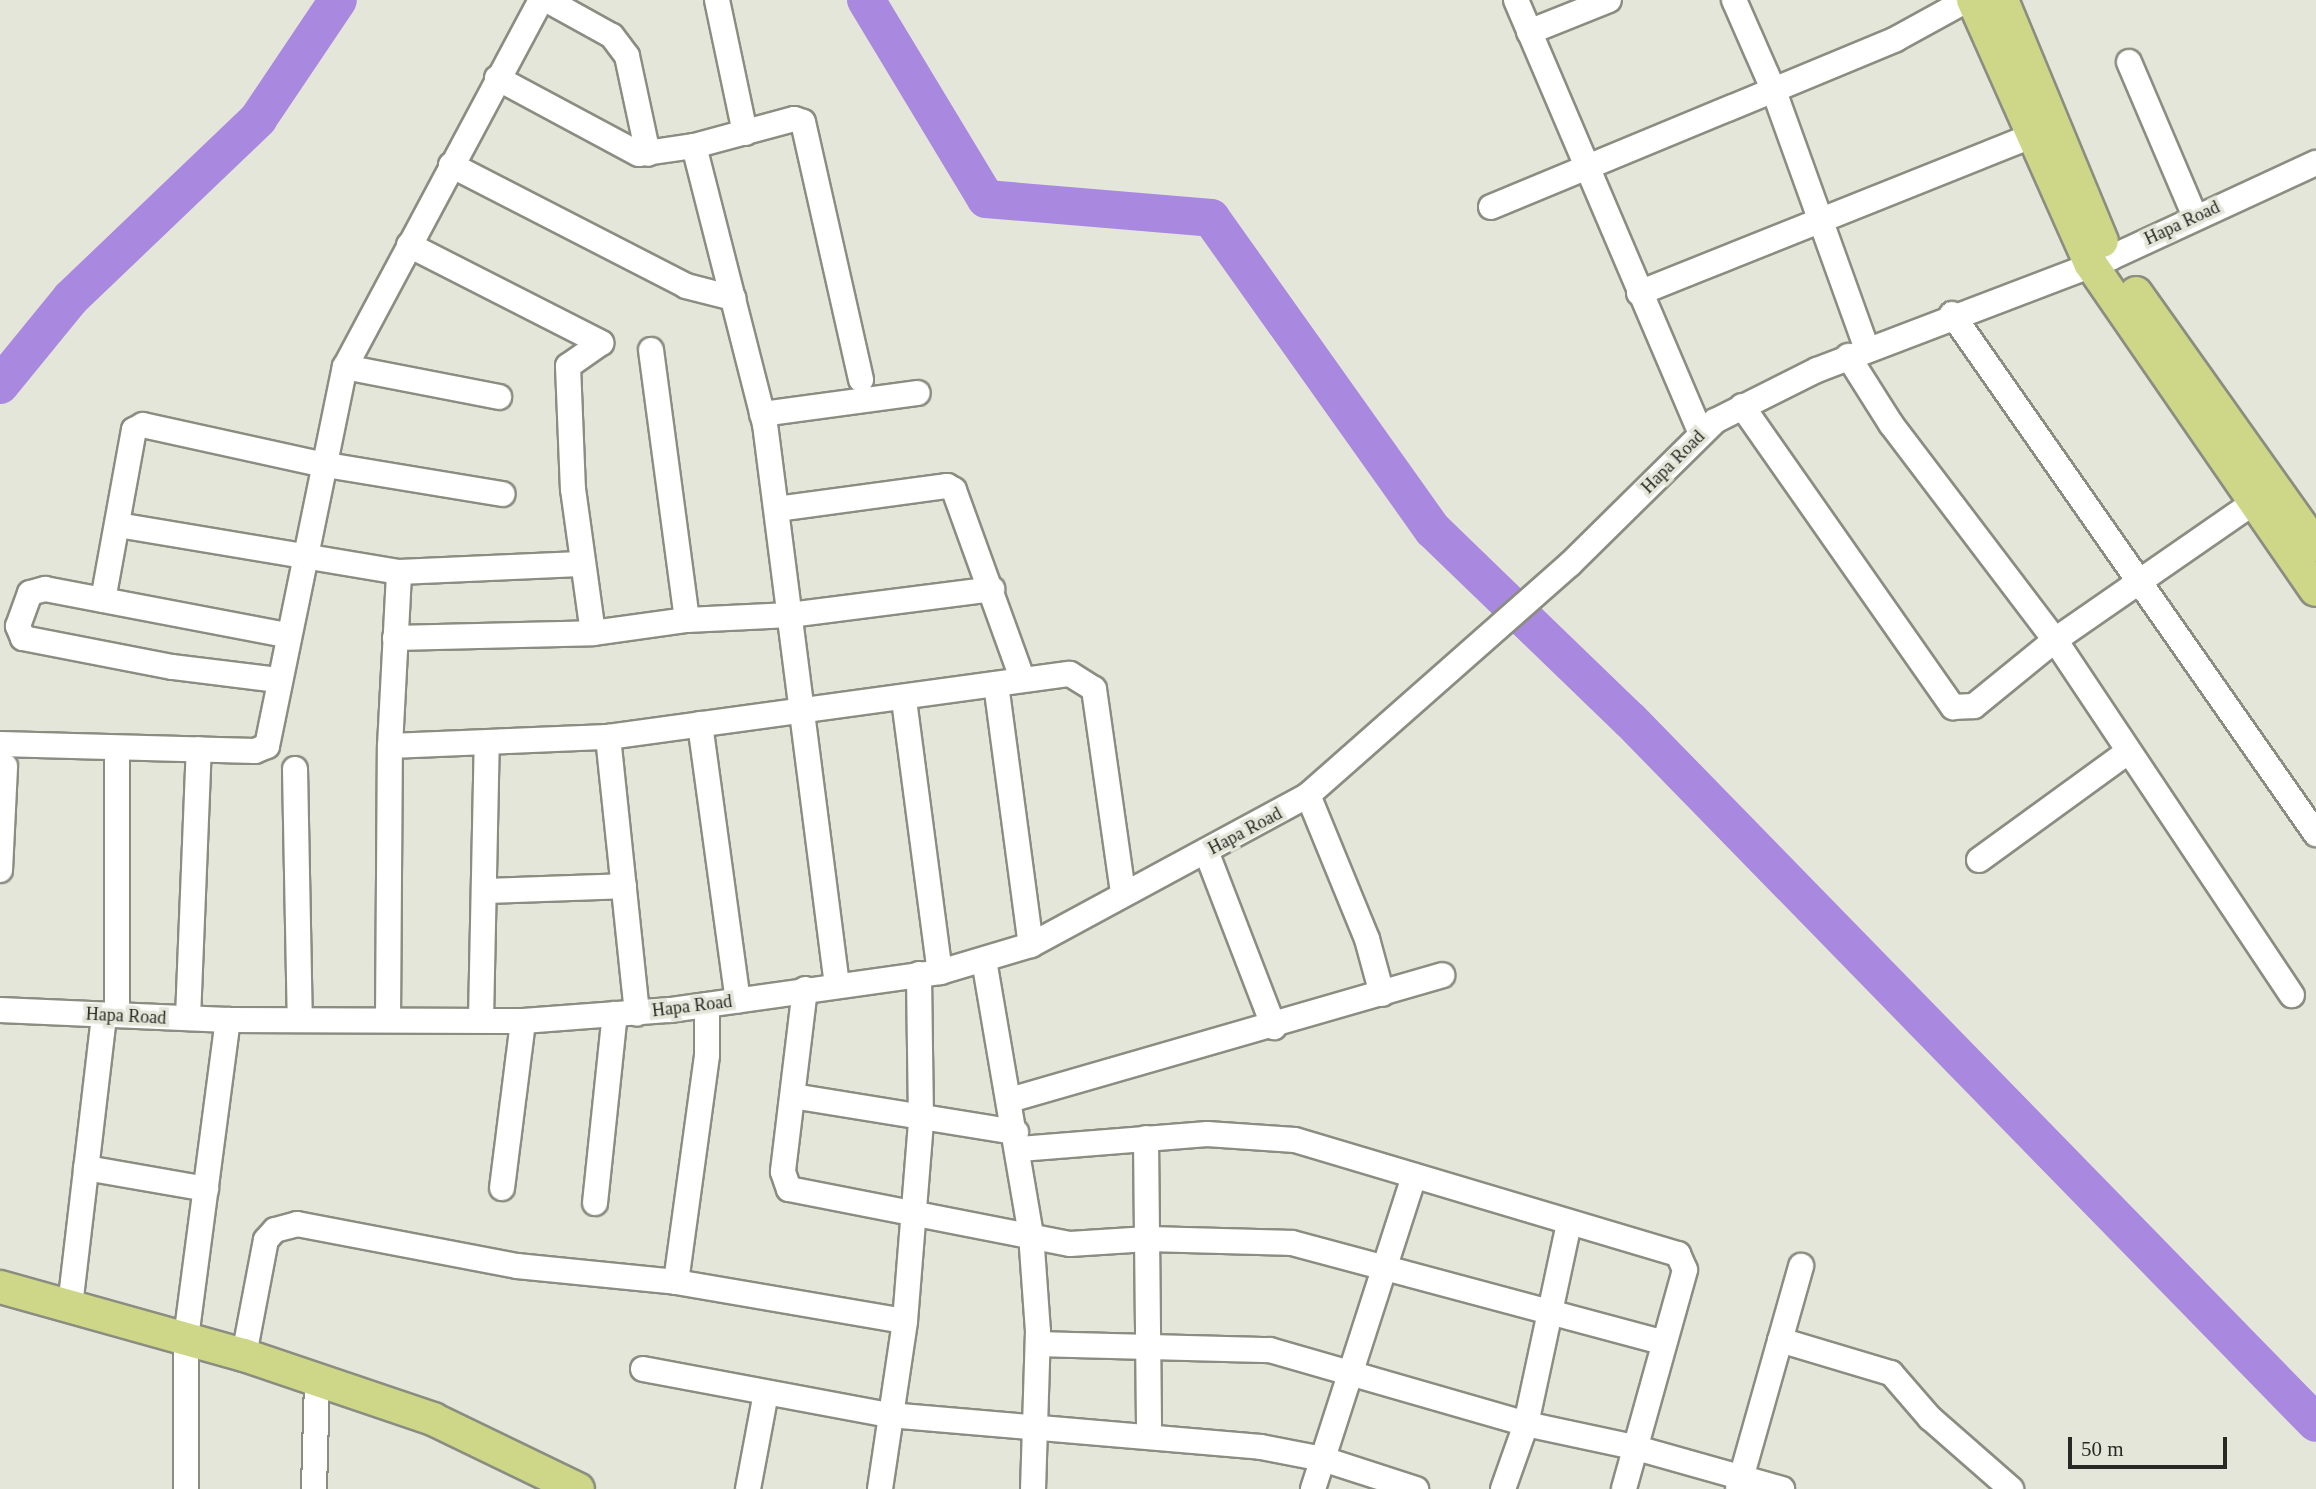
<!DOCTYPE html>
<html>
<head>
<meta charset="utf-8">
<style>
	body { margin:0 }
	#map { position:relative; width:2316px; height:1489px; overflow:hidden; background:#e4e6d9; font-family:Georgia,serif }
	div>[style] { position:absolute }
	.river>* { height:38px; margin:-19px; padding:0 19px; transform-origin:19px; border-radius:19px; background:#a889df }
	.roads { filter:drop-shadow(2px 0 #8b8d81) drop-shadow(-2px 0 #8b8d81) drop-shadow(0 2px #8b8d81) drop-shadow(0 -2px #8b8d81) }
	.minor>* { height:24px; margin:-12px; padding:0 12px; transform-origin:12px; border-radius:12px; background:#fff }
	.major>* { height:32px; margin:-16px; padding:0 16px; transform-origin:16px; border-radius:16px; background:#ced688 }
	span { translate:-50% -50%; white-space:nowrap; text-align:center; line-height:1.15; -webkit-text-stroke:7px #e4e6d9; paint-order:stroke }
	.street-label { font-size:18px; color:#282924 }
	.scale { position:absolute; left:2068px; top:1437px; width:159px; height:32px; box-sizing:border-box; border:4px solid #282924; border-top:0; padding-left:9px; font-size:21px; line-height:24px; white-space:nowrap; color:#282924; -webkit-text-stroke:5px #e4e6d9; paint-order:stroke }
</style>
</head>
<body>
<div id="map">
	<div class="river">
		<div style="left:866px;top:0;width:232px;rotate:58.9deg"></div>
		<div style="left:986px;top:199px;width:226px;rotate:4.8deg"></div>
		<div style="left:1211px;top:218px;width:383px;rotate:54.6deg"></div>
		<div style="left:1433px;top:530px;width:274px;rotate:44deg"></div>
		<div style="left:1630px;top:720px;width:982px;rotate:45.7deg"></div>
		<div style="left:0;top:385px;width:112px;rotate:-50.8deg"></div>
		<div style="left:71px;top:298px;width:259px;rotate:-43.7deg"></div>
		<div style="left:258px;top:119px;width:143px;rotate:-56.1deg"></div>
	</div>
	<div class="roads">
		<div class="minor">
			<div style="left:547px;top:0;width:74px;rotate:29deg"></div>
			<div style="left:612px;top:36px;width:25px;rotate:53deg"></div>
			<div style="left:627px;top:56px;width:100px;rotate:77.9deg"></div>
			<div style="left:717px;top:0;width:136px;rotate:78.1deg"></div>
			<div style="left:1516px;top:0;width:471px;rotate:66.9deg"></div>
			<div style="left:1734px;top:0;width:99px;rotate:66.3deg"></div>
			<div style="left:1774px;top:91px;width:275px;rotate:70.2deg"></div>
			<div style="left:1529px;top:32px;width:86px;rotate:-21.8deg"></div>
			<div style="left:2129px;top:62px;width:168px;rotate:66.9deg"></div>
			<div style="left:497px;top:78px;width:161px;rotate:28.2deg"></div>
			<div style="left:639px;top:154px;width:56px;rotate:-8.3deg"></div>
			<div style="left:694px;top:146px;width:104px;rotate:-15.1deg"></div>
			<div style="left:794px;top:119px;width:9px;rotate:18deg"></div>
			<div style="left:803px;top:122px;width:264px;rotate:77.3deg"></div>
			<div style="left:694px;top:146px;width:287px;rotate:75.7deg"></div>
			<div style="left:765px;top:424px;width:566px;rotate:82.69deg"></div>
			<div style="left:451px;top:165px;width:264px;rotate:27.2deg"></div>
			<div style="left:686px;top:286px;width:49px;rotate:14.3deg"></div>
			<div style="left:1491px;top:207px;width:438px;rotate:-22.5deg"></div>
			<div style="left:1896px;top:39px;width:81px;rotate:-28.8deg"></div>
			<div style="left:409px;top:245px;width:216px;rotate:27deg"></div>
			<div style="left:601px;top:343px;width:40px;rotate:145.1deg"></div>
			<div style="left:568px;top:366px;width:123px;rotate:87.7deg"></div>
			<div style="left:573px;top:489px;width:145px;rotate:82.1deg"></div>
			<div style="left:1639px;top:293px;width:421px;rotate:-21.8deg"></div>
			<div style="left:1952px;top:314px;width:635px;rotate:55.01deg"></div>
			<div style="left:651px;top:350px;width:272px;rotate:82.4deg"></div>
			<div style="left:1848px;top:356px;width:80px;rotate:57.7deg"></div>
			<div style="left:1891px;top:424px;width:271px;rotate:52.8deg"></div>
			<div style="left:2055px;top:640px;width:427px;rotate:56.3deg"></div>
			<div style="left:345px;top:367px;width:157px;rotate:11deg"></div>
			<div style="left:1742px;top:406px;width:368px;rotate:55deg"></div>
			<div style="left:1953px;top:707px;width:21px;rotate:-3deg"></div>
			<div style="left:1974px;top:706px;width:104px;rotate:-39.2deg"></div>
			<div style="left:2055px;top:640px;width:260px;rotate:-34.7deg"></div>
			<div style="left:762px;top:414px;width:157px;rotate:-7.7deg"></div>
			<div style="left:777px;top:509px;width:172px;rotate:-7.7deg"></div>
			<div style="left:947px;top:486px;width:8px;rotate:30deg"></div>
			<div style="left:954px;top:490px;width:200px;rotate:70.1deg"></div>
			<div style="left:118px;top:525px;width:285px;rotate:9.5deg"></div>
			<div style="left:399px;top:572px;width:181px;rotate:-2.5deg"></div>
			<div style="left:103px;top:600px;width:173px;rotate:-79.7deg"></div>
			<div style="left:134px;top:430px;width:10px;rotate:-29deg"></div>
			<div style="left:143px;top:425px;width:182px;rotate:12.4deg"></div>
			<div style="left:321px;top:464px;width:184px;rotate:9.4deg"></div>
			<div style="left:395px;top:638px;width:198px;rotate:-1.4deg"></div>
			<div style="left:593px;top:633px;width:95px;rotate:-7.9deg"></div>
			<div style="left:687px;top:620px;width:103px;rotate:-2.8deg"></div>
			<div style="left:790px;top:615px;width:204px;rotate:-7.3deg"></div>
			<div style="left:278px;top:680px;width:107px;rotate:-173deg"></div>
			<div style="left:172px;top:667px;width:152px;rotate:-169deg"></div>
			<div style="left:23px;top:638px;width:13px;rotate:-113deg"></div>
			<div style="left:18px;top:626px;width:35px;rotate:-70deg"></div>
			<div style="left:30px;top:593px;width:16px;rotate:-15deg"></div>
			<div style="left:45px;top:589px;width:246px;rotate:10.8deg"></div>
			<div style="left:996px;top:684px;width:263px;rotate:82.4deg"></div>
			<div style="left:904px;top:700px;width:274px;rotate:82.5deg"></div>
			<div style="left:700px;top:724px;width:279px;rotate:82.2deg"></div>
			<div style="left:608px;top:737px;width:278px;rotate:84deg"></div>
			<div style="left:0;top:744px;width:255px;rotate:1.6deg"></div>
			<div style="left:255px;top:751px;width:13px;rotate:-23deg"></div>
			<div style="left:267px;top:746px;width:387px;rotate:-78.4deg"></div>
			<div style="left:345px;top:367px;width:416px;rotate:-61.9deg"></div>
			<div style="left:390px;top:746px;width:218px;rotate:-2.4deg"></div>
			<div style="left:608px;top:737px;width:466px;rotate:-7.8deg"></div>
			<div style="left:1070px;top:674px;width:28px;rotate:32deg"></div>
			<div style="left:1094px;top:689px;width:207px;rotate:81.9deg"></div>
			<div style="left:295px;top:769px;width:251px;rotate:88.9deg"></div>
			<div style="left:1308px;top:795px;width:156px;rotate:67.7deg"></div>
			<div style="left:1367px;top:939px;width:57px;rotate:74.7deg"></div>
			<div style="left:1206px;top:851px;width:189px;rotate:68.9deg"></div>
			<div style="left:1979px;top:860px;width:185px;rotate:-36deg"></div>
			<div style="left:0;top:870px;width:104px;rotate:-87.2deg"></div>
			<div style="left:484px;top:891px;width:140px;rotate:-2deg"></div>
			<div style="left:984px;top:960px;width:278px;rotate:80.3deg"></div>
			<div style="left:1031px;top:1234px;width:97px;rotate:85.9deg"></div>
			<div style="left:1038px;top:1331px;width:158px;rotate:91.8deg"></div>
			<div style="left:805px;top:989px;width:184px;rotate:96.9deg"></div>
			<div style="left:783px;top:1172px;width:18px;rotate:71deg"></div>
			<div style="left:789px;top:1189px;width:286px;rotate:11.1deg"></div>
			<div style="left:1070px;top:1244px;width:78px;rotate:-3.7deg"></div>
			<div style="left:1148px;top:1239px;width:144px;rotate:1.6deg"></div>
			<div style="left:1292px;top:1243px;width:383px;rotate:15deg"></div>
			<div style="left:0;top:1010px;width:228px;rotate:2.5deg"></div>
			<div style="left:228px;top:1020px;width:295px;rotate:0.2deg"></div>
			<div style="left:523px;top:1021px;width:148px;rotate:-4.3deg"></div>
			<div style="left:671px;top:1010px;width:272px;rotate:-8deg"></div>
			<div style="left:940px;top:972px;width:95px;rotate:-16.5deg"></div>
			<div style="left:1031px;top:945px;width:315px;rotate:-28.4deg"></div>
			<div style="left:1308px;top:795px;width:349px;rotate:-41.4deg"></div>
			<div style="left:1570px;top:564px;width:204px;rotate:-44.6deg"></div>
			<div style="left:1715px;top:421px;width:114px;rotate:-26.6deg"></div>
			<div style="left:1817px;top:370px;width:314px;rotate:-20.9deg"></div>
			<div style="left:2110px;top:258px;width:227px;rotate:-24.8deg"></div>
			<div style="left:117px;top:1015px;width:257px;rotate:-90deg"></div>
			<div style="left:188px;top:1018px;width:269px;rotate:-87.7deg"></div>
			<div style="left:481px;top:1019px;width:275px;rotate:-88.8deg"></div>
			<div style="left:388px;top:1020px;width:274px;rotate:-89.6deg"></div>
			<div style="left:390px;top:746px;width:174px;rotate:-87deg"></div>
			<div style="left:793px;top:1096px;width:226px;rotate:9.2deg"></div>
			<div style="left:1010px;top:1100px;width:450px;rotate:-16.1deg"></div>
			<div style="left:1146px;top:1138px;width:298px;rotate:89.4deg"></div>
			<div style="left:1020px;top:1149px;width:188px;rotate:-4.6deg"></div>
			<div style="left:1207px;top:1134px;width:88px;rotate:3.9deg"></div>
			<div style="left:1295px;top:1140px;width:400px;rotate:16.6deg"></div>
			<div style="left:1678px;top:1254px;width:17px;rotate:66deg"></div>
			<div style="left:1685px;top:1270px;width:227px;rotate:105.6deg"></div>
			<div style="left:86px;top:1168px;width:122px;rotate:9.9deg"></div>
			<div style="left:502px;top:1188px;width:168px;rotate:-82.8deg"></div>
			<div style="left:595px;top:1203px;width:190px;rotate:-84deg"></div>
			<div style="left:676px;top:1282px;width:229px;rotate:-82.2deg"></div>
			<div style="left:707px;top:1055px;width:50px;rotate:-90deg"></div>
			<div style="left:70px;top:1306px;width:293px;rotate:-83.3deg"></div>
			<div style="left:1780px;top:1340px;width:116px;rotate:16.6deg"></div>
			<div style="left:1891px;top:1373px;width:60px;rotate:49.1deg"></div>
			<div style="left:1930px;top:1418px;width:108px;rotate:41.2deg"></div>
			<div style="left:1038px;top:1344px;width:232px;rotate:1.5deg"></div>
			<div style="left:1270px;top:1350px;width:266px;rotate:16.1deg"></div>
			<div style="left:1526px;top:1424px;width:109px;rotate:12.1deg"></div>
			<div style="left:1633px;top:1447px;width:155px;rotate:15.7deg"></div>
			<div style="left:244px;top:1355px;width:117px;rotate:-79.2deg"></div>
			<div style="left:266px;top:1240px;width:13px;rotate:-48deg"></div>
			<div style="left:275px;top:1230px;width:23px;rotate:-15deg"></div>
			<div style="left:297px;top:1224px;width:224px;rotate:10.8deg"></div>
			<div style="left:517px;top:1266px;width:160px;rotate:5.7deg"></div>
			<div style="left:676px;top:1282px;width:232px;rotate:9.7deg"></div>
			<div style="left:643px;top:1369px;width:250px;rotate:10.6deg"></div>
			<div style="left:889px;top:1415px;width:373px;rotate:4.9deg"></div>
			<div style="left:1261px;top:1447px;width:63px;rotate:11deg"></div>
			<div style="left:1323px;top:1459px;width:98px;rotate:17.9deg"></div>
			<div style="left:186px;top:1489px;width:151px;rotate:-90deg"></div>
			<div style="left:186px;top:1338px;width:321px;rotate:-82.5deg"></div>
			<div style="left:314px;top:1489px;width:108px;rotate:-88.4deg"></div>
			<div style="left:748px;top:1489px;width:98px;rotate:-79.4deg"></div>
			<div style="left:880px;top:1489px;width:170px;rotate:-81.5deg"></div>
			<div style="left:905px;top:1321px;width:202px;rotate:-85.4deg"></div>
			<div style="left:921px;top:1120px;width:146px;rotate:-90.8deg"></div>
			<div style="left:1313px;top:1489px;width:329px;rotate:-72.1deg"></div>
			<div style="left:1503px;top:1489px;width:69px;rotate:-70.5deg"></div>
			<div style="left:1526px;top:1424px;width:206px;rotate:-77.9deg"></div>
			<div style="left:1738px;top:1489px;width:232px;rotate:-74.2deg"></div>
		</div>
		<div class="major">
			<div style="left:1973px;top:0;width:288px;rotate:66deg"></div>
			<div style="left:2090px;top:263px;width:397px;rotate:55.4deg"></div>
			<div style="left:2002px;top:0;width:261px;rotate:67.5deg"></div>
			<div style="left:2136px;top:293px;width:310px;rotate:54.6deg"></div>
			<div style="left:0;top:1287px;width:253px;rotate:15.6deg"></div>
			<div style="left:244px;top:1355px;width:200px;rotate:18.7deg"></div>
			<div style="left:433px;top:1419px;width:161px;rotate:25.8deg"></div>
		</div>
	</div>
	<div class="street-label">
		<span style="left:2182px;top:223px;rotate:-25deg">Hapa Road</span>
		<span style="left:1673px;top:462px;rotate:-45deg">Hapa Road</span>
		<span style="left:1245px;top:831px;rotate:-28deg">Hapa Road</span>
		<span style="left:692px;top:1006px;rotate:-7deg">Hapa Road</span>
		<span style="left:126px;top:1016px;rotate:3deg">Hapa Road</span>
	</div>
	<div class="scale">50 m</div>
</div>
</body>
</html>
